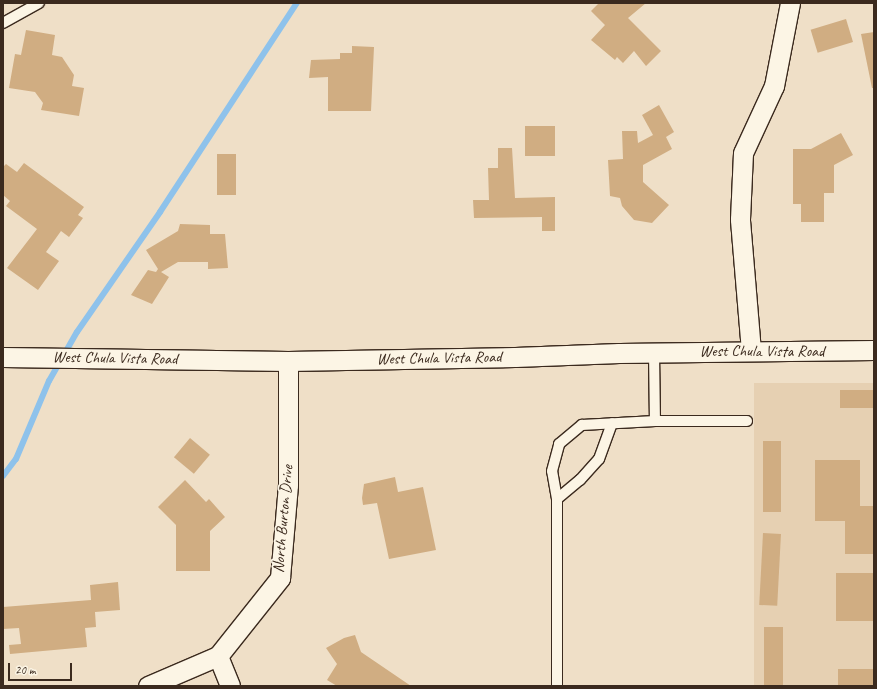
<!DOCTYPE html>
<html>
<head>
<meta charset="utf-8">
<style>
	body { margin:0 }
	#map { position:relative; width:877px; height:689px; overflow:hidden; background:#efdfc7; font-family:Caveat,sans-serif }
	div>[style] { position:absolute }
	.built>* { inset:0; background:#e6d0b2; transform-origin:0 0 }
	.stream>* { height:6px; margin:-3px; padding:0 3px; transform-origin:3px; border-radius:3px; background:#8ec2eb }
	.building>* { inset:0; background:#d0ad82; transform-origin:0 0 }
	.roads { filter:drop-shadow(1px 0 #3b2a1e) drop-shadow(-1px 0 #3b2a1e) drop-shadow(0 1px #3b2a1e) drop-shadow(0 -1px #3b2a1e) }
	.service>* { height:10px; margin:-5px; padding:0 5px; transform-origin:5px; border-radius:5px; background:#fcf5e5 }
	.minor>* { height:19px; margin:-9.5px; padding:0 9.5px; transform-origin:9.5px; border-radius:9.5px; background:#fcf5e5 }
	span { translate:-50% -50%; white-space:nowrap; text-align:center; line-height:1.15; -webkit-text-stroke:3.5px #fcf5e5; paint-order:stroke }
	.street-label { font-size:16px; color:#3b2a1e }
	.frame { position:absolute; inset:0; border:4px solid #3b2a1e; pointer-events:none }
	.scale { position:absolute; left:8px; top:663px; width:64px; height:18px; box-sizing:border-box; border:2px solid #3b2a1e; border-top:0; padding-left:5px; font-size:12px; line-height:14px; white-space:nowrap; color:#3b2a1e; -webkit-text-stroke:3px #fcf5e5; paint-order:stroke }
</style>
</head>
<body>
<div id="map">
	<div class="built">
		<div style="left:754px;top:383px;width:120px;height:303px"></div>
	</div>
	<div class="stream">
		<div style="left:3px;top:476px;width:21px;rotate:-53deg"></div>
		<div style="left:16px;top:459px;width:85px;rotate:-67.1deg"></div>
		<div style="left:49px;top:381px;width:56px;rotate:-60.3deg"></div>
		<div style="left:77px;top:332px;width:146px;rotate:-55.3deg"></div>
		<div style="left:160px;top:212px;width:250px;rotate:-56.8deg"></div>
	</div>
	<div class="building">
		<div style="clip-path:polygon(599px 3px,646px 3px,628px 18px,661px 51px,646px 66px,634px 51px,623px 63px,617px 57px,615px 60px,591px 40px,605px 25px,591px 11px)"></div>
		<div style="left:846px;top:19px;width:24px;height:37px;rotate:73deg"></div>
		<div style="clip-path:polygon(26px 30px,55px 35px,52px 55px,62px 57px,74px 75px,72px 86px,84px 88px,79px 116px,41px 110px,43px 103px,35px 92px,9px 88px,15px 54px,21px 55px)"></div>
		<div style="clip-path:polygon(874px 32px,874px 88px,872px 88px,861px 34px)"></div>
		<div style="clip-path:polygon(352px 46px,374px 47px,371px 111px,328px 111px,328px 77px,309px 78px,311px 60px,340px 59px,340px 53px,352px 53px)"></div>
		<div style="clip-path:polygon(659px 105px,674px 132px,666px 137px,672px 149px,643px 165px,643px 182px,669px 205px,652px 223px,634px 220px,622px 206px,620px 198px,610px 196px,608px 160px,623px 159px,622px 131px,637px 131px,638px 143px,653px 135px,642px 115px)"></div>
		<div style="left:525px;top:126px;width:30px;height:30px"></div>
		<div style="clip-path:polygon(841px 133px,853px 155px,834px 165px,834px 193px,824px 193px,824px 222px,801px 222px,801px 204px,793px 204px,793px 149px,811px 149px)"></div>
		<div style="clip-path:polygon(498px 148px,512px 148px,515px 198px,555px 197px,555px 231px,542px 231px,542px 217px,474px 218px,473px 200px,489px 200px,488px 168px,498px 168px)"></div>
		<div style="left:217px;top:154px;width:19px;height:41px"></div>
		<div style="clip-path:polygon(24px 163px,84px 207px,78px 215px,83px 218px,69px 237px,61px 231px,46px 252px,59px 261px,38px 290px,7px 268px,37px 229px,6px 206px,10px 201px,3px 195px,3px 167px,6px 164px,17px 172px)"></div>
		<div style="clip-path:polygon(180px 224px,210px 225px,210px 234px,225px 234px,228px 268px,208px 269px,208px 262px,178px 262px,161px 272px,169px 277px,152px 304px,131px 295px,148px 270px,156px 272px,158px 269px,146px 250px,178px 231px)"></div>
		<div style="left:874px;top:390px;width:18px;height:34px;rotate:90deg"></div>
		<div style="left:190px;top:438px;width:26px;height:25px;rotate:40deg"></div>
		<div style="left:781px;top:441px;width:71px;height:18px;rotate:90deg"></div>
		<div style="clip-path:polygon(815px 460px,860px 460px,860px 506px,874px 506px,874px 554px,845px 554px,845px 521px,815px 521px)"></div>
		<div style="clip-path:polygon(395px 477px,398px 492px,423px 487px,436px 550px,389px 559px,377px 503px,363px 505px,362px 498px,364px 484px)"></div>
		<div style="clip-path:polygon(185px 480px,206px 502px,209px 499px,225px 517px,210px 531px,210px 571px,176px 571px,176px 525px,158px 507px)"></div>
		<div style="left:763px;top:533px;width:18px;height:72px;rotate:3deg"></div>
		<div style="left:836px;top:573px;width:38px;height:48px"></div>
		<div style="clip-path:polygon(118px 582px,120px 610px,95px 612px,96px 627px,85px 628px,87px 647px,10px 654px,9px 645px,21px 644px,19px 628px,3px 629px,3px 607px,91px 600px,90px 585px)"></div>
		<div style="left:764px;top:627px;width:19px;height:59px"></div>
		<div style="clip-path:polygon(355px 635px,361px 652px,411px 686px,337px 686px,327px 680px,337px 664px,326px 648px,344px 638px)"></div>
		<div style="left:838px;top:669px;width:36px;height:17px"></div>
	</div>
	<div class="roads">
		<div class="service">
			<div style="left:3px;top:23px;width:41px;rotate:-29.1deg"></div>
			<div style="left:654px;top:352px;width:69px;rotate:89.2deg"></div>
			<div style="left:655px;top:421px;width:92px"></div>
			<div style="left:557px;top:499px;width:30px;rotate:-40deg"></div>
			<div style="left:580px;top:480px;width:28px;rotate:-48deg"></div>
			<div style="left:599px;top:459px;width:38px;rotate:-70deg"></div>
			<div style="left:557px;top:686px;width:187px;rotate:-90deg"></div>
			<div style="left:557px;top:499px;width:28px;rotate:-100deg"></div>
			<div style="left:552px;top:471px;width:28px;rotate:-75deg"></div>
			<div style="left:559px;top:444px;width:30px;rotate:-40deg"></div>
			<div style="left:582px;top:425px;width:73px;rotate:-3.1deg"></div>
		</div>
		<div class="minor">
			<div style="left:751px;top:351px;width:132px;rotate:-94.8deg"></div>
			<div style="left:740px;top:219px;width:66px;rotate:-87.4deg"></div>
			<div style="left:743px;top:153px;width:74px;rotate:-65.2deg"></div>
			<div style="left:774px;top:86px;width:85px;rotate:-79.1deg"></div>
			<div style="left:3px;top:357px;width:285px;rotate:0.8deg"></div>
			<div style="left:288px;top:361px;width:227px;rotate:-1deg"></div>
			<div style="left:515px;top:357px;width:104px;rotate:-2.2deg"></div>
			<div style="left:619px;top:353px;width:255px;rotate:-0.7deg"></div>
			<div style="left:218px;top:656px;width:32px;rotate:68deg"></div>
			<div style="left:148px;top:686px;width:76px;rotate:-23.2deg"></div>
			<div style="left:218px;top:656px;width:100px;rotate:-51.5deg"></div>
			<div style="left:280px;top:578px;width:93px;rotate:-85.1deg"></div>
			<div style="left:288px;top:485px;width:124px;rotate:-90deg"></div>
		</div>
	</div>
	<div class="street-label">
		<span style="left:762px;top:351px">West Chula Vista Road</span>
		<span style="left:115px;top:358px;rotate:1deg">West Chula Vista Road</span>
		<span style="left:439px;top:358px;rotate:-1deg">West Chula Vista Road</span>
		<span style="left:283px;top:519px;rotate:-85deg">North Burton Drive</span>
	</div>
	<div class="frame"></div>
	<div class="scale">20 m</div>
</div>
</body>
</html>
